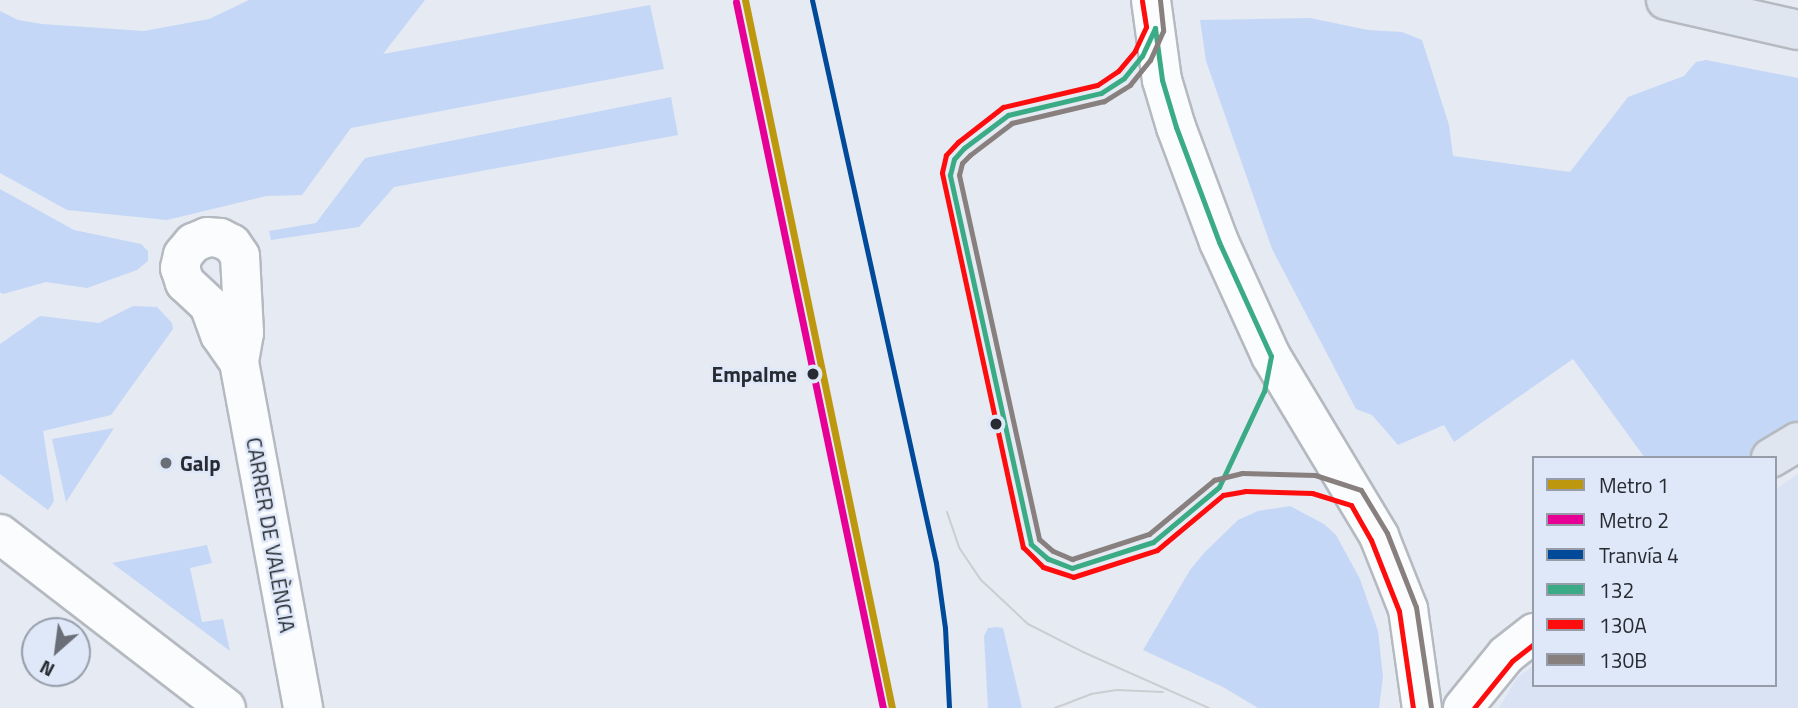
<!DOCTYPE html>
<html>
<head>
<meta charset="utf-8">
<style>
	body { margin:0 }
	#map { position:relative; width:1798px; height:708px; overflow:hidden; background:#e5eaf3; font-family:"Titillium Web",sans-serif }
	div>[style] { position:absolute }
	.built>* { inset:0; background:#d9e3f4 }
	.green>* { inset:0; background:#c5d7f6 }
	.roads { filter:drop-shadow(2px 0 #b5b9c0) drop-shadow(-2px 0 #b5b9c0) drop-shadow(0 2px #b5b9c0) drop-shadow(0 -2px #b5b9c0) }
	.minor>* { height:38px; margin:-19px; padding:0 19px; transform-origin:19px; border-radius:19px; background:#fbfcfd }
	.highway>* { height:38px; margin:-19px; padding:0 19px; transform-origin:19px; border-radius:19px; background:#e0e6f0 }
	.tram>* { height:2px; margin:-1px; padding:0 1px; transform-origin:1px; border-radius:1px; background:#cccdd0 }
	.bus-1>* { height:5px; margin:-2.5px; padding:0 2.5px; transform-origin:2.5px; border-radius:2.5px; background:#3bab86 }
	.bus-2>* { height:5px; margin:-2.5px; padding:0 2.5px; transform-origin:2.5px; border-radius:2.5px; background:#fd0d0d }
	.bus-3>* { height:5px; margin:-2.5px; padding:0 2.5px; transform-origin:2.5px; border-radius:2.5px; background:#887f7f }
	.tram-1>* { height:5px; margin:-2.5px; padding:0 2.5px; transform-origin:2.5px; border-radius:2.5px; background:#004a99 }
	.metro-1>* { height:7px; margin:-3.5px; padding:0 3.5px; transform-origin:3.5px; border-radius:3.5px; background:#bd980f }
	.metro-2>* { height:7px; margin:-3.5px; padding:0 3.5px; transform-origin:3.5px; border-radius:3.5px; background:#e70095 }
	.dots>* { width:19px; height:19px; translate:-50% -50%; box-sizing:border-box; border:4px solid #dfe8f9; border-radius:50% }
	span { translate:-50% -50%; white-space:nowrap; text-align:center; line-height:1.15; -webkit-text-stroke:5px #dfe8f9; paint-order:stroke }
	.stop-label { font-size:21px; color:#282c32; font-weight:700 }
	.right { translate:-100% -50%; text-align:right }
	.poi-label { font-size:21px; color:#282c32; font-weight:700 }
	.left { translate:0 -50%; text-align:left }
	.street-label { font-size:21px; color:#282c32 }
	.legend { position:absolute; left:1532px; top:456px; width:245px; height:231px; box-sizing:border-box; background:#dfe8f9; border:2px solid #969da9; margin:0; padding:9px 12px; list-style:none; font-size:21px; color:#282c32 }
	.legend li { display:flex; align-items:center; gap:14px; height:35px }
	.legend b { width:35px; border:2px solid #969da9 }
	.north { position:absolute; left:21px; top:617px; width:70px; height:70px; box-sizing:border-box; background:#dfe8f9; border:2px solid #969da9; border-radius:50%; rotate:208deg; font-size:19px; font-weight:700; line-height:28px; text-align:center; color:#282c32 }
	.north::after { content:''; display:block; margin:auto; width:24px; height:32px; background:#6a6e76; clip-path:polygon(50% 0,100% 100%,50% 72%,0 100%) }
</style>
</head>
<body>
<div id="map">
	<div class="built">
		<div style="clip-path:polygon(1798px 474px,1798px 708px,1499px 708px,1517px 678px,1534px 665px,1534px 685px,1775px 685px,1775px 490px)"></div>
	</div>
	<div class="green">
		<div style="clip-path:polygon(249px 0,425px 0,383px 54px,650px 5px,664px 69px,351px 128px,302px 195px,266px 196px,167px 220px,67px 210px,0 173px,0 11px,18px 20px,42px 24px,144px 31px,209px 19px)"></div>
		<div style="clip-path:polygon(1310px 18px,1368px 30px,1402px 32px,1422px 40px,1449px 125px,1453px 156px,1570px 172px,1628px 97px,1684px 76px,1696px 62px,1706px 60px,1798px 78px,1798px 428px,1749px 458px,1645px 458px,1573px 359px,1454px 442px,1444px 425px,1398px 445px,1372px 415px,1356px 409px,1272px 249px,1206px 61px,1200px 20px)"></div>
		<div style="clip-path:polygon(671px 97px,678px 135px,394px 187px,359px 227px,271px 240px,269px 231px,316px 223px,365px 158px)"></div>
		<div style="clip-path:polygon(0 189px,74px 230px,141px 244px,148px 251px,148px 261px,137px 270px,87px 288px,46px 282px,3px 294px,0 292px)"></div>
		<div style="clip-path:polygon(133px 306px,157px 307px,172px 323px,173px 329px,111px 415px,43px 431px,54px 501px,48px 510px,0 474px,0 344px,40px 316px,99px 323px)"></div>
		<div style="clip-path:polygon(114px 428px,66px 502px,52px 439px)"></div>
		<div style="clip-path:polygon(1290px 506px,1324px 524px,1336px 535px,1360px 579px,1378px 631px,1383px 677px,1379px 708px,1258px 708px,1223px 687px,1143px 650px,1190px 570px,1204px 553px,1238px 520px,1258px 511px)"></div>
		<div style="clip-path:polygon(207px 545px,212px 563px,190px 568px,202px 622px,223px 619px,230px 651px,112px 563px)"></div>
		<div style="clip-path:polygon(996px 627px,1003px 628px,1022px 708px,988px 708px,984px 636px,988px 628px)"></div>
	</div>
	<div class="roads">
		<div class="minor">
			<div style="left:1151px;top:0;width:81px;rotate:82.2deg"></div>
			<div style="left:1162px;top:80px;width:49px;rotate:73.4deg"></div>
			<div style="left:1176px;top:127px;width:123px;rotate:69.5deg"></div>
			<div style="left:1219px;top:242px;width:125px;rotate:65.5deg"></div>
			<div style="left:1271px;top:356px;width:210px;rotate:59deg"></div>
			<div style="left:1379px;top:536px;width:79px;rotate:68.3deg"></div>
			<div style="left:1408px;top:609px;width:100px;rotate:82deg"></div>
			<div style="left:239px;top:362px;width:33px;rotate:-125deg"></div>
			<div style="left:220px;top:335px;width:32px;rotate:-110deg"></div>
			<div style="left:209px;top:305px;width:33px;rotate:-137deg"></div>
			<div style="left:185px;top:283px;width:16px;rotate:-108deg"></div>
			<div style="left:180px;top:268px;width:13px;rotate:-77deg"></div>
			<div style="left:183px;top:255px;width:16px;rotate:-50deg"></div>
			<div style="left:193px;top:243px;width:15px;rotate:-23deg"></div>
			<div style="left:207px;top:237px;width:13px;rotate:4deg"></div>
			<div style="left:220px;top:238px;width:13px;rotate:27deg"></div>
			<div style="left:232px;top:244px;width:14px;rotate:56deg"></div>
			<div style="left:240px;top:256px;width:77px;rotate:87deg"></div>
			<div style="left:244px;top:333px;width:29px;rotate:100deg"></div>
			<div style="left:239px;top:362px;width:352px;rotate:79.5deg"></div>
			<div style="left:0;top:534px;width:285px;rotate:37.6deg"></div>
			<div style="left:1463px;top:708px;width:68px;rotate:-50.9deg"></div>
			<div style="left:1506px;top:655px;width:36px;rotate:-38deg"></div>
		</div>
		<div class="highway">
			<div style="left:1666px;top:0;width:135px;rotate:12.8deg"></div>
			<div style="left:1771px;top:458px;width:31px;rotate:-31deg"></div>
		</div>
	</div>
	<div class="tram">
		<div style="left:947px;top:512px;width:39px;rotate:71deg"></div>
		<div style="left:960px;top:549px;width:36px;rotate:56deg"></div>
		<div style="left:980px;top:579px;width:66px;rotate:43.2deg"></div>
		<div style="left:1028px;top:624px;width:62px;rotate:27deg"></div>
		<div style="left:1083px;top:652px;width:138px;rotate:24deg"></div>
		<div style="left:1055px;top:708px;width:39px;rotate:-21deg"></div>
		<div style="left:1091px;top:694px;width:26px;rotate:-9deg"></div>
		<div style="left:1117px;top:690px;width:46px;rotate:2.5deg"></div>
	</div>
	<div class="bus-1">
		<div style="left:1155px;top:28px;width:52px;rotate:82.3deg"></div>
		<div style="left:1162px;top:80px;width:49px;rotate:73.4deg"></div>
		<div style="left:1176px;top:127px;width:123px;rotate:69.5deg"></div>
		<div style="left:1219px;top:242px;width:125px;rotate:65.5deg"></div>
		<div style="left:1271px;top:356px;width:36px;rotate:101deg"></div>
		<div style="left:1264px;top:391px;width:106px;rotate:115.1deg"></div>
		<div style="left:1219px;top:487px;width:86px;rotate:140.2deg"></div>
		<div style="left:1153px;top:542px;width:85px;rotate:162.2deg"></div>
		<div style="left:1072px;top:568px;width:26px;rotate:-159deg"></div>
		<div style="left:1048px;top:559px;width:23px;rotate:-139deg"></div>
		<div style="left:1031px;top:544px;width:378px;rotate:-102.4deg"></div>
		<div style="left:950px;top:175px;width:16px;rotate:-76deg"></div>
		<div style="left:954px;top:159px;width:15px;rotate:-48deg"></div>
		<div style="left:964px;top:148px;width:55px;rotate:-36.9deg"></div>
		<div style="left:1008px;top:115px;width:96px;rotate:-13.3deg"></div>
		<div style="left:1101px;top:93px;width:27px;rotate:-33deg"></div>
		<div style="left:1124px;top:78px;width:28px;rotate:-51deg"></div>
		<div style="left:1142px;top:56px;width:31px;rotate:-65deg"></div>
	</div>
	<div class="bus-2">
		<div style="left:1142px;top:1px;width:26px;rotate:81deg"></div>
		<div style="left:1146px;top:27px;width:26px;rotate:115deg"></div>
		<div style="left:1135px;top:51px;width:26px;rotate:130deg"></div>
		<div style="left:1118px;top:71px;width:25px;rotate:146deg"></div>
		<div style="left:1097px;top:85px;width:97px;rotate:166.8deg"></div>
		<div style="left:1003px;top:107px;width:57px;rotate:142.1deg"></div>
		<div style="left:958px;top:142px;width:18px;rotate:133deg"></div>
		<div style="left:946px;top:155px;width:18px;rotate:103deg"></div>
		<div style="left:942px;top:173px;width:383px;rotate:77.8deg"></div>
		<div style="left:1023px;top:547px;width:28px;rotate:45deg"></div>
		<div style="left:1043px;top:567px;width:32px;rotate:18deg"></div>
		<div style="left:1073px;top:577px;width:88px;rotate:-17.8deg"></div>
		<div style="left:1157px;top:550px;width:86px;rotate:-39.8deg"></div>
		<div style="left:1223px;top:495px;width:22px;rotate:-10deg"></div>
		<div style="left:1245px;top:491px;width:67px;rotate:1.7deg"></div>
		<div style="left:1312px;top:493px;width:41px;rotate:17.1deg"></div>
		<div style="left:1351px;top:505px;width:40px;rotate:60.3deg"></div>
		<div style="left:1371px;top:540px;width:76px;rotate:68.5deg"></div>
		<div style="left:1399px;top:611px;width:98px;rotate:81.8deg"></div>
		<div style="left:1474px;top:708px;width:60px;rotate:-51deg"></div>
		<div style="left:1512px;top:661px;width:28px;rotate:-38deg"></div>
	</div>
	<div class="bus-3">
		<div style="left:1160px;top:0;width:31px;rotate:84deg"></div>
		<div style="left:1163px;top:31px;width:32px;rotate:114deg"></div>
		<div style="left:1150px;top:60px;width:32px;rotate:129deg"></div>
		<div style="left:1130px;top:85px;width:31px;rotate:148deg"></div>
		<div style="left:1104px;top:101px;width:95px;rotate:166.6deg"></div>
		<div style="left:1012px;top:123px;width:53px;rotate:142.7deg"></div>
		<div style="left:970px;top:155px;width:11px;rotate:135deg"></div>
		<div style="left:962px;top:163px;width:12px;rotate:104deg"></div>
		<div style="left:959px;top:175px;width:373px;rotate:77.6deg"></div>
		<div style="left:1039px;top:539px;width:18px;rotate:41deg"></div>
		<div style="left:1053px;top:551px;width:21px;rotate:23deg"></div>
		<div style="left:1072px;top:559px;width:81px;rotate:-18deg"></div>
		<div style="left:1149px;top:534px;width:85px;rotate:-39.7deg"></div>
		<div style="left:1214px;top:480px;width:29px;rotate:-14deg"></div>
		<div style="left:1242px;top:473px;width:73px;rotate:1.6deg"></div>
		<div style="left:1315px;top:475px;width:48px;rotate:18.1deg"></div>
		<div style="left:1361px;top:490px;width:50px;rotate:58.8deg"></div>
		<div style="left:1387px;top:533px;width:79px;rotate:68.6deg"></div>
		<div style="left:1416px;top:607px;width:101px;rotate:81.5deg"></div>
	</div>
	<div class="tram-1">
		<div style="left:812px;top:0;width:576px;rotate:77.58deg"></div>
		<div style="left:936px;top:563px;width:66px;rotate:82.1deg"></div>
		<div style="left:945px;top:628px;width:80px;rotate:87.1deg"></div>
	</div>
	<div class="metro-1">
		<div style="left:745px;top:0;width:723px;rotate:78.27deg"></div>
	</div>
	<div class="metro-2">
		<div style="left:736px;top:2px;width:721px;rotate:78.24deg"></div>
	</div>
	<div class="dots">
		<div style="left:813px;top:374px;background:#282c32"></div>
		<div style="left:996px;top:424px;background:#282c32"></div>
		<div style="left:166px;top:463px;background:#6a6e76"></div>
	</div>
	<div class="stop-label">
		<span class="right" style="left:797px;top:374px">Empalme</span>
	</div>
	<div class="poi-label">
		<span class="left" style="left:180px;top:463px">Galp</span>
	</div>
	<div class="street-label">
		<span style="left:271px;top:535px;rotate:80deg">CARRER DE VALÈNCIA</span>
	</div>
	<ul class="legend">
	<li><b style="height:9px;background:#bd980f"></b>Metro 1</li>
	<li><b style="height:9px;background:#e70095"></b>Metro 2</li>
	<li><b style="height:9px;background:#004a99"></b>Tranvía 4</li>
	<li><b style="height:9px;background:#3bab86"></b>132</li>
	<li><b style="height:9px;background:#fd0d0d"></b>130A</li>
	<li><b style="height:9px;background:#887f7f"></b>130B</li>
	</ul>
	<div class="north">N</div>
</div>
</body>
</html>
